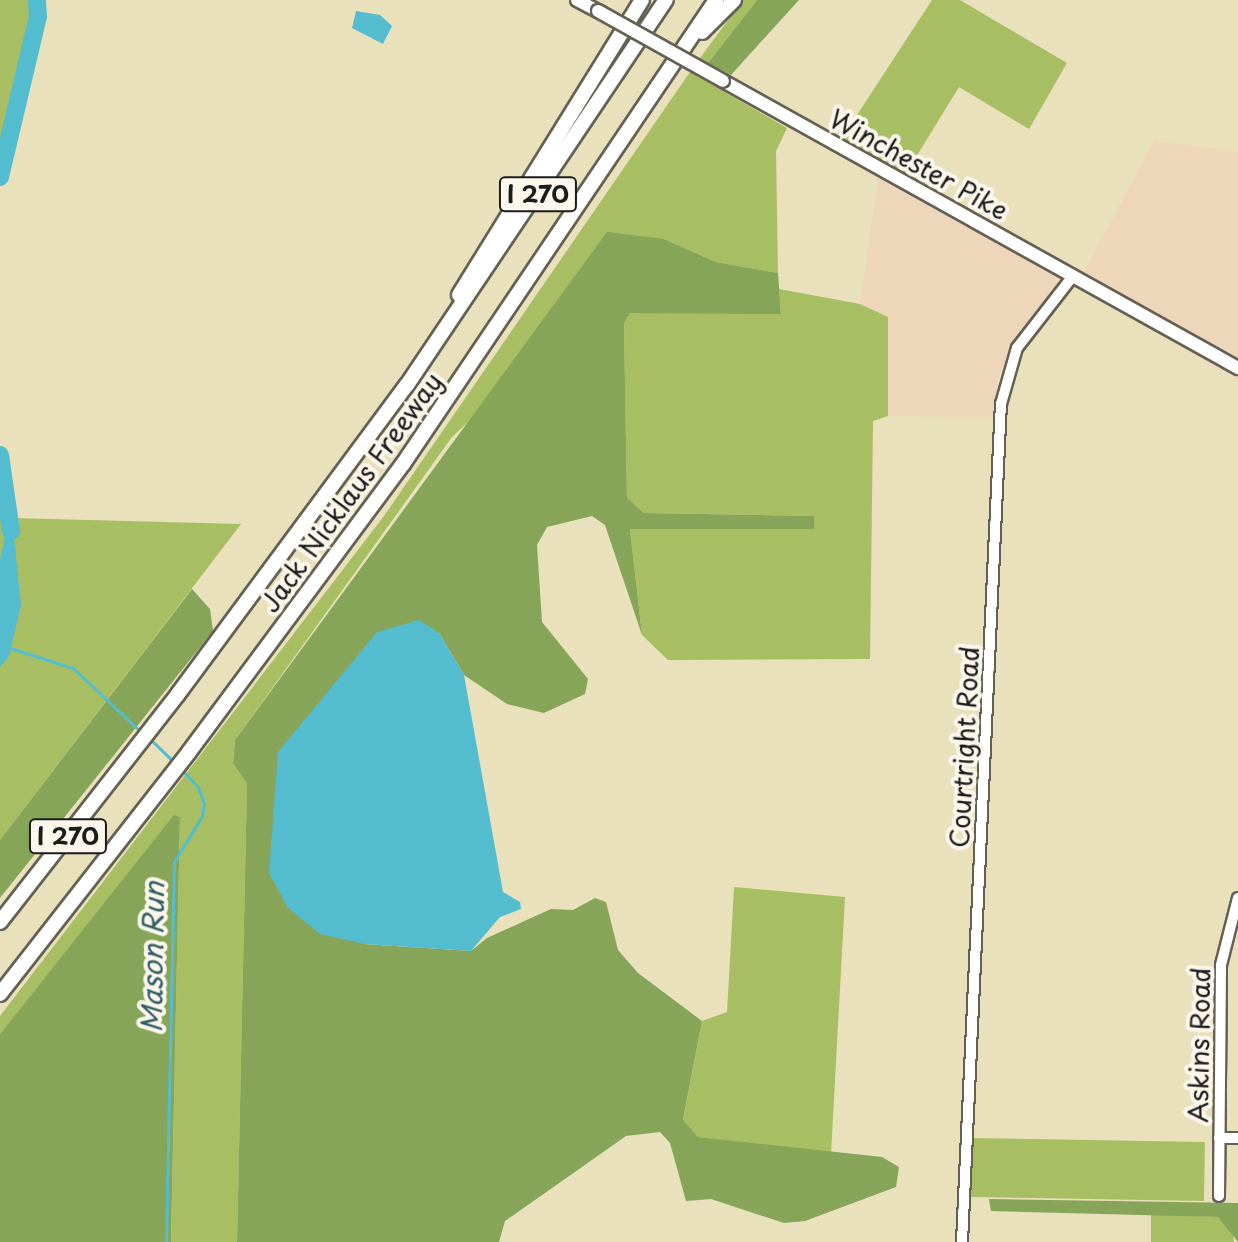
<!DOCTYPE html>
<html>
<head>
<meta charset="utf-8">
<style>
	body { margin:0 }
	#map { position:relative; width:1238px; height:1242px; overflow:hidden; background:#e9e0bc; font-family:"Playpen Sans",sans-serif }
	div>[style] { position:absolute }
	.built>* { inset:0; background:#eed6bb }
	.green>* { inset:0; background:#a8be62; transform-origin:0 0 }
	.forest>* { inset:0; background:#86a558 }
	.water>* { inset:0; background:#53bdcf }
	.stream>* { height:3px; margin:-1.5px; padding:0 1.5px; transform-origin:1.5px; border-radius:1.5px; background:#53bdcf }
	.river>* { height:18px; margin:-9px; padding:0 9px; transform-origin:9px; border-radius:9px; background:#53bdcf }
	.roads { filter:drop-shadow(2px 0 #646154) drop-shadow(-2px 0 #646154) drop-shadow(0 2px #646154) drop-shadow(0 -2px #646154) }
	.minor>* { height:10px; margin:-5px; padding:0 5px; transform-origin:5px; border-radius:5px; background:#fff }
	.major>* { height:12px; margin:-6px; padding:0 6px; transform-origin:6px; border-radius:6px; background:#fff }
	.highway>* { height:14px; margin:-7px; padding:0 7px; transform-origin:7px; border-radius:7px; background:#fff }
	.bridges { filter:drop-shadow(2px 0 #646154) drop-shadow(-2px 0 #646154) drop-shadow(0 2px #646154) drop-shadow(0 -2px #646154) }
	.major-bridge>* { height:12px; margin:-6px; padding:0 6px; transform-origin:6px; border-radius:6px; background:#fff }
	span { translate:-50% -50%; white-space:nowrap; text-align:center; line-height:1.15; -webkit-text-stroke:8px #fbf7ec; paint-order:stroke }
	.shield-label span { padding:2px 6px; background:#fbf7ec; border:2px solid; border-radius:6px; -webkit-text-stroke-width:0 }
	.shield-label { font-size:24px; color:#1c1c1c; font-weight:700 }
	.street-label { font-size:26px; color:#1c1c1c }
	.water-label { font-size:28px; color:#325c64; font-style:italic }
</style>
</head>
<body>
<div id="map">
	<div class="built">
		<div style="clip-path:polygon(1154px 141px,1238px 152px,1238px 379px,1076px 287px)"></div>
		<div style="clip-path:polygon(879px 174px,1054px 274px,1057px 287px,1010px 347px,998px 380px,995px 417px,888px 416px,888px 317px,860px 304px)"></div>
	</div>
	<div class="green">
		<div style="clip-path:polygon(0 0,37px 0,38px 16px,0 177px)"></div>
		<div style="clip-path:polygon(743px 0,757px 0,708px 63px,700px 58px)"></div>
		<div style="clip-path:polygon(932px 0,960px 0,1067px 63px,1029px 129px,959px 87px,905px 175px,842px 138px)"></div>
		<div style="clip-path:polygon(690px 72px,787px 128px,776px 151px,778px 273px,716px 262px,664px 239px,452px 437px,235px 740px,233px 763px,247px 784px,237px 1242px,171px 1242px,180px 817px,174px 816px,0 1034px,0 1016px,384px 516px)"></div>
		<div style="clip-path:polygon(779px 289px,860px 304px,888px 317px,888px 416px,873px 421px,870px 659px,668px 660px,642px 635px,630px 529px,813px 529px,814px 516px,644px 513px,627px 498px,624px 322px,630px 313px,781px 313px)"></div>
		<div style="clip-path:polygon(0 455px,12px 518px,241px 524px,0 840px)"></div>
		<div style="clip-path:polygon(734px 887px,845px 897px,831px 1154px,698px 1137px,683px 1121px,702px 1021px,727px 1012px)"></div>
		<div style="left:971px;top:1138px;width:234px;height:59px;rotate:1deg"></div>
		<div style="clip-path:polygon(1151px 1214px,1218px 1217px,1233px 1233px,1234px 1242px,1151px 1242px)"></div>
	</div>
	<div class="forest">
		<div style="clip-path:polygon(757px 0,799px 0,731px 75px,708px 63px)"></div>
		<div style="clip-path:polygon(607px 232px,664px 239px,716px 262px,778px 273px,781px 314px,630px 313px,624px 323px,627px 498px,644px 513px,814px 516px,814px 529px,630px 529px,642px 635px,605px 525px,592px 516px,547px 527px,537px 545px,542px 622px,588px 679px,585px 694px,544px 713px,507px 704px,464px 675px,439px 633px,364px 944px,471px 951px,487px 938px,551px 909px,573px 910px,595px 898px,606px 902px,618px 950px,638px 973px,702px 1021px,683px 1120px,698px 1137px,882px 1157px,899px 1167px,896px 1187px,805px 1221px,784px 1223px,711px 1199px,686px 1201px,670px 1143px,660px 1132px,626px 1136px,505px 1221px,499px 1242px,237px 1242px,247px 784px,233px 763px,235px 740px)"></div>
		<div style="clip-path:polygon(192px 589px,210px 609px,213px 631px,0 898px,0 840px)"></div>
		<div style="clip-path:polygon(174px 815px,180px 817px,171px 1242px,0 1242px,0 1034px)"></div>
		<div style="clip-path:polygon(989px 1199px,1238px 1203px,1238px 1242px,1218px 1217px,991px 1211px)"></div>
	</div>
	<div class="water">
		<div style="clip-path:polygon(356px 11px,380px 15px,392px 26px,383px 44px,352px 28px)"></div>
		<div style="clip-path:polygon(11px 508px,21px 605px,9px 656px,0 667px,0 560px)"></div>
		<div style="clip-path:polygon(419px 620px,439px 633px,464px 675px,503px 892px,520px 902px,521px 909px,500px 917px,471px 951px,364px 944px,320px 934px,288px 908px,269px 873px,278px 752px,377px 632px)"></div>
	</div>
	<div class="stream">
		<div style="left:10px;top:648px;width:66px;rotate:17.6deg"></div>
		<div style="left:73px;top:668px;width:93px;rotate:43.3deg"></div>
		<div style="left:150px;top:739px;width:33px;rotate:44deg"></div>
		<div style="left:166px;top:1242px;width:380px;rotate:-88.8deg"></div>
		<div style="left:174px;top:862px;width:54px;rotate:-58.7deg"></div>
		<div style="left:202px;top:816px;width:13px;rotate:-81deg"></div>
		<div style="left:204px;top:803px;width:17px;rotate:-111deg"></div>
		<div style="left:198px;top:787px;width:23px;rotate:-133deg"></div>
	</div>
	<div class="river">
		<div style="left:0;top:177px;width:165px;rotate:-76.7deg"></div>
		<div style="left:38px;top:16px;width:16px;rotate:-94deg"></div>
		<div style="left:0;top:455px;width:77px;rotate:81.8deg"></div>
	</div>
	<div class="roads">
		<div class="minor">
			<div style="left:1219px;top:1138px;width:19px"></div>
			<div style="left:1219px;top:1196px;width:231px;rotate:-89.5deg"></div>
			<div style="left:1221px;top:965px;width:69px;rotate:-75.8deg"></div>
			<div style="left:962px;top:1242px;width:839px;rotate:-87.34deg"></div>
			<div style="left:1001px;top:404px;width:58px;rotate:-74.1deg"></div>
			<div style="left:1017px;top:348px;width:91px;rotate:-52.1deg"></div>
		</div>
		<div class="major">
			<div style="left:577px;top:0;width:24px;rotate:28deg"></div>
			<div style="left:723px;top:81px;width:590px;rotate:29.13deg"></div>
		</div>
		<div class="highway">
			<div style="left:702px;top:32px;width:45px;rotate:-45deg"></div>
			<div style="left:459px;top:295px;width:347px;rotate:-58.2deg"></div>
			<div style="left:0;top:922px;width:289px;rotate:-52deg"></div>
			<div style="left:178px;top:694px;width:385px;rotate:-53.5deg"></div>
			<div style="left:407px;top:385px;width:464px;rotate:-56.1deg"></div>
			<div style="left:0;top:994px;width:307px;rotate:-52deg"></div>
			<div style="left:189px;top:752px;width:359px;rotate:-53.4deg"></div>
			<div style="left:403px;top:464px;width:560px;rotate:-56deg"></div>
		</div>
	</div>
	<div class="bridges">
		<div class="major-bridge">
			<div style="left:598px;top:11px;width:143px;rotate:29.2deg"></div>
		</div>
	</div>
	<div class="shield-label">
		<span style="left:538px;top:194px">I 270</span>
		<span style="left:68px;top:836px">I 270</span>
	</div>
	<div class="street-label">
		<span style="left:919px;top:164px;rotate:29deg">Winchester Pike</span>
		<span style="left:351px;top:492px;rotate:-54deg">Jack Nicklaus Freeway</span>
		<span style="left:964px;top:747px;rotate:-87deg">Courtright Road</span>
		<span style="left:1199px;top:1045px;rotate:-89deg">Askins Road</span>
	</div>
	<div class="water-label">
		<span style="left:152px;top:957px;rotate:-89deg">Mason Run</span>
	</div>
</div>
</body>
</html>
